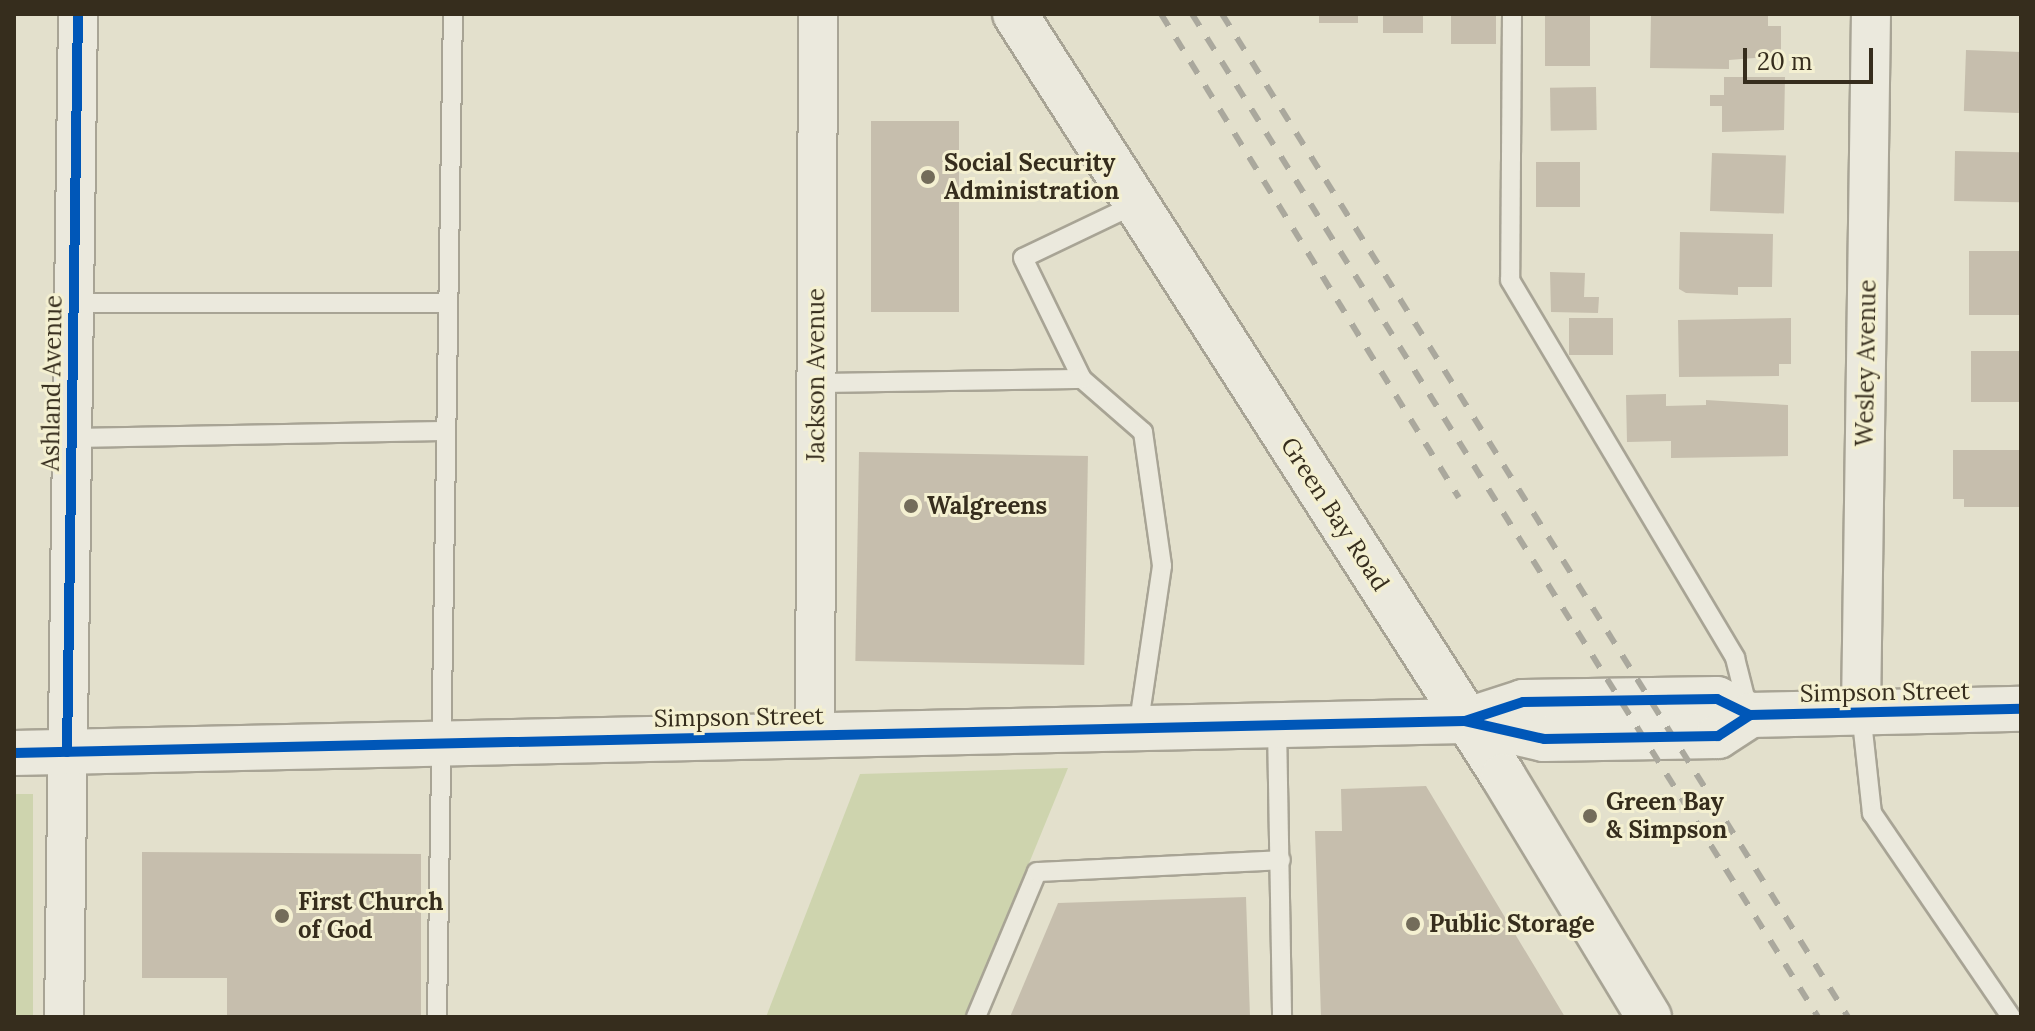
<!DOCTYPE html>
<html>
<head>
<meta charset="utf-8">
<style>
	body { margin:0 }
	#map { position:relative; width:2035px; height:1031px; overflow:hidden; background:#e3e0cc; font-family:Lora,serif }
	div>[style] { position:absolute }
	.green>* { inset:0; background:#ced4ae; transform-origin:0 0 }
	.building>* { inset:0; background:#c6bead; transform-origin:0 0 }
	.roads { filter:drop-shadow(2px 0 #a8a495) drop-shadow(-2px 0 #a8a495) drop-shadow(0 2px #a8a495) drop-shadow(0 -2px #a8a495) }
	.service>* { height:18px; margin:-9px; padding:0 9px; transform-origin:9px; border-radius:9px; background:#ebe9dd }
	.minor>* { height:38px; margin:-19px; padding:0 19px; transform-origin:19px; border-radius:19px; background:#ebe9dd }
	.tertiary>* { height:44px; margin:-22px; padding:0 22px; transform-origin:22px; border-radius:22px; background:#ebe9dd }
	.secondary>* { height:44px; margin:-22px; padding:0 22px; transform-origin:22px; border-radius:22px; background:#ebe9dd }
	.rail>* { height:6px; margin-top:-3px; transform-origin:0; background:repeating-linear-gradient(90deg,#aaa89d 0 14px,transparent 0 28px) }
	.cycleway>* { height:10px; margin:-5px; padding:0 5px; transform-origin:5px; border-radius:5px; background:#0057b8 }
	.dots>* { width:22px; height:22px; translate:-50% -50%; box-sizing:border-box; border:4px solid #f4f0d1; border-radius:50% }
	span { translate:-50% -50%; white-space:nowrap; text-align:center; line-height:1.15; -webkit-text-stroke:6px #f4f0d1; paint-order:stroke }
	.poi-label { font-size:24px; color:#362d1d; font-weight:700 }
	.left { translate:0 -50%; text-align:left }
	.street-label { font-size:24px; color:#362d1d }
	.frame { position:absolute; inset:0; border:16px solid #362d1d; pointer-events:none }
	.scale { position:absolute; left:1743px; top:48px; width:130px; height:36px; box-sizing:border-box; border:4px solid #362d1d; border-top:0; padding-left:10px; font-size:24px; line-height:28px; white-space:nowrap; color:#362d1d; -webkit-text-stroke:6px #f4f0d1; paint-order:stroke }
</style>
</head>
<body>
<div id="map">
	<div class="green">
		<div style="clip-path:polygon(1068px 768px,966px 1017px,766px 1017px,860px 774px)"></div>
		<div style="left:33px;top:794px;width:223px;height:19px;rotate:90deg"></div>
	</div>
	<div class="building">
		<div style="left:1319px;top:14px;width:39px;height:9px"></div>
		<div style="left:1383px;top:14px;width:40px;height:19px"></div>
		<div style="left:1451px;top:14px;width:45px;height:30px"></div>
		<div style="left:1545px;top:14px;width:45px;height:52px"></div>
		<div style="clip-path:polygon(1651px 14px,1768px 14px,1768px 26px,1781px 26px,1781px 56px,1729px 60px,1729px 69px,1650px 68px)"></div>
		<div style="left:1966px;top:50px;width:55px;height:61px;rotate:2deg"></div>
		<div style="clip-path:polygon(1724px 77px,1785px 77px,1784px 130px,1722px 132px,1722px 106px,1710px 106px,1710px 95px,1724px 95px)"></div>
		<div style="left:1596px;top:87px;width:43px;height:46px;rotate:89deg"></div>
		<div style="left:871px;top:121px;width:88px;height:191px"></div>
		<div style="left:1955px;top:151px;width:66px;height:50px;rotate:1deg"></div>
		<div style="left:1712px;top:153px;width:74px;height:58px;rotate:2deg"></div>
		<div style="left:1580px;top:162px;width:45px;height:44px;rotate:90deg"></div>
		<div style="clip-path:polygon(1680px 232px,1773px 234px,1772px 287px,1738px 287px,1738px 295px,1686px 293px,1679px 289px)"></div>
		<div style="left:1969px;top:251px;width:52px;height:64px"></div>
		<div style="clip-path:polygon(1550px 272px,1585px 273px,1584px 297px,1599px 297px,1598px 313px,1551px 312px)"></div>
		<div style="left:1569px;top:318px;width:44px;height:37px"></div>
		<div style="clip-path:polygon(1791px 318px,1791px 364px,1779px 364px,1779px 376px,1679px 377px,1678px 320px)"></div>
		<div style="left:1971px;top:351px;width:50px;height:51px"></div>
		<div style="clip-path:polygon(1666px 394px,1666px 406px,1706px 405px,1706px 400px,1788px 405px,1788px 456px,1671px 458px,1671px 441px,1627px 442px,1626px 395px)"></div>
		<div style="clip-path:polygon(1953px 450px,2021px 450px,2021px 507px,1964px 507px,1964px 499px,1953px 499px)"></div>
		<div style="left:859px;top:452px;width:229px;height:209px;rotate:1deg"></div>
		<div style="clip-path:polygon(1426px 786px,1565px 1017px,1321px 1017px,1315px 831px,1342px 831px,1341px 789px)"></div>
		<div style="clip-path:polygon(142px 852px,421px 854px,421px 1017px,227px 1017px,227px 978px,142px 978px)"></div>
		<div style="clip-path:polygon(1246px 897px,1250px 1017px,1010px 1017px,1058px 903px)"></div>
	</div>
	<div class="roads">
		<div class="service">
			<div style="left:1512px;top:14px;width:266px;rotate:90.4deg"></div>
			<div style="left:1510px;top:280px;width:440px;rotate:59.2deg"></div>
			<div style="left:1735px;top:658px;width:53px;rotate:75.7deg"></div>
			<div style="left:1136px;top:204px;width:125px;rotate:154.5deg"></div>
			<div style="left:1023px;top:258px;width:135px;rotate:64deg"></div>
			<div style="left:1082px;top:379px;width:81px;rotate:41deg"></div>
			<div style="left:1143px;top:432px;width:135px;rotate:81.9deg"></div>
			<div style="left:1162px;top:566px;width:164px;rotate:98.4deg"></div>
			<div style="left:72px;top:303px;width:376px"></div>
			<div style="left:816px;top:383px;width:266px;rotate:-0.9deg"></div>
			<div style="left:71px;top:438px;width:375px;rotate:-1.1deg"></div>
			<div style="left:1861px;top:712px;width:102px;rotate:83.8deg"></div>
			<div style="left:1872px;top:813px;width:247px;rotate:55.7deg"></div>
			<div style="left:1277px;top:726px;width:291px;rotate:89deg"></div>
			<div style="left:437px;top:1017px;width:1003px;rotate:-89.09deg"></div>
			<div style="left:976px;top:1017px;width:157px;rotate:-67.2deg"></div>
			<div style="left:1037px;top:872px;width:244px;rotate:-2.8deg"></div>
		</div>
		<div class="minor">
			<div style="left:1861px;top:712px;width:698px;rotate:-89.18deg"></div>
			<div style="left:815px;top:736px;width:722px;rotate:-89.76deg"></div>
			<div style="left:64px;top:1017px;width:1003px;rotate:-89.2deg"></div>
		</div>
		<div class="tertiary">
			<div style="left:1465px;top:721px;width:61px;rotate:-18.1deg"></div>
			<div style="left:1523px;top:702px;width:194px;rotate:-0.9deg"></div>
			<div style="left:1717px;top:699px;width:37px;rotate:26deg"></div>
			<div style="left:1750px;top:715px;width:271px;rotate:-1.3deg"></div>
			<div style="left:14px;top:753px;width:1451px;rotate:-1.26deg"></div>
			<div style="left:1465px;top:721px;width:81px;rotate:12.8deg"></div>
			<div style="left:1544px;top:739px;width:174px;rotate:-1deg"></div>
			<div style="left:1718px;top:736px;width:38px;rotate:-33deg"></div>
		</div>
		<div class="secondary">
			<div style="left:1015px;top:14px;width:905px;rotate:57.36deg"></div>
			<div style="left:1503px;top:776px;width:282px;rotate:58.8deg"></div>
		</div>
	</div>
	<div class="rail">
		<div style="left:1161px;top:14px;width:568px;rotate:58.38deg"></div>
		<div style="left:1192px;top:14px;width:1182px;rotate:58.03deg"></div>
		<div style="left:1222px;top:14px;width:1182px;rotate:58.03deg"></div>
	</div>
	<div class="cycleway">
		<div style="left:1465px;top:721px;width:61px;rotate:-18.1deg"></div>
		<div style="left:1523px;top:702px;width:194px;rotate:-0.9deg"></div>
		<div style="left:1717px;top:699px;width:37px;rotate:26deg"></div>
		<div style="left:1750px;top:715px;width:271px;rotate:-1.3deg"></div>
		<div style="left:67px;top:752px;width:738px;rotate:-89.15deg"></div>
		<div style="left:14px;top:753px;width:1451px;rotate:-1.26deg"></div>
		<div style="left:1465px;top:721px;width:81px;rotate:12.8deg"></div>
		<div style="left:1544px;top:739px;width:174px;rotate:-1deg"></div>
		<div style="left:1718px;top:736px;width:38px;rotate:-33deg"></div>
	</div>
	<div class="dots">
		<div style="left:928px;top:177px;background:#736c5a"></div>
		<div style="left:911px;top:506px;background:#736c5a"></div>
		<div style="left:1590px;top:816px;background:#736c5a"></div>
		<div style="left:282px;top:916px;background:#736c5a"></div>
		<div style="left:1413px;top:924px;background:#736c5a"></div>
	</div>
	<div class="poi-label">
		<span class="left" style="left:944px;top:177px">Social Security<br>Administration</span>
		<span class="left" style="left:927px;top:506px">Walgreens</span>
		<span class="left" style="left:1606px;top:816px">Green Bay<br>&amp; Simpson</span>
		<span class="left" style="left:298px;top:916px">First Church<br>of God</span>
		<span class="left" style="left:1429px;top:924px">Public Storage</span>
	</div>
	<div class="street-label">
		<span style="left:1866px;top:363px;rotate:-89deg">Wesley Avenue</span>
		<span style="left:816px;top:375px;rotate:-90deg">Jackson Avenue</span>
		<span style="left:52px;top:383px;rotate:-89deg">Ashland Avenue</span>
		<span style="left:1335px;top:514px;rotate:57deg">Green Bay Road</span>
		<span style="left:1885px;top:692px;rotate:-1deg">Simpson Street</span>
		<span style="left:739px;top:717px;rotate:-1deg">Simpson Street</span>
	</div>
	<div class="frame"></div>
	<div class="scale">20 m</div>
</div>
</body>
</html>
